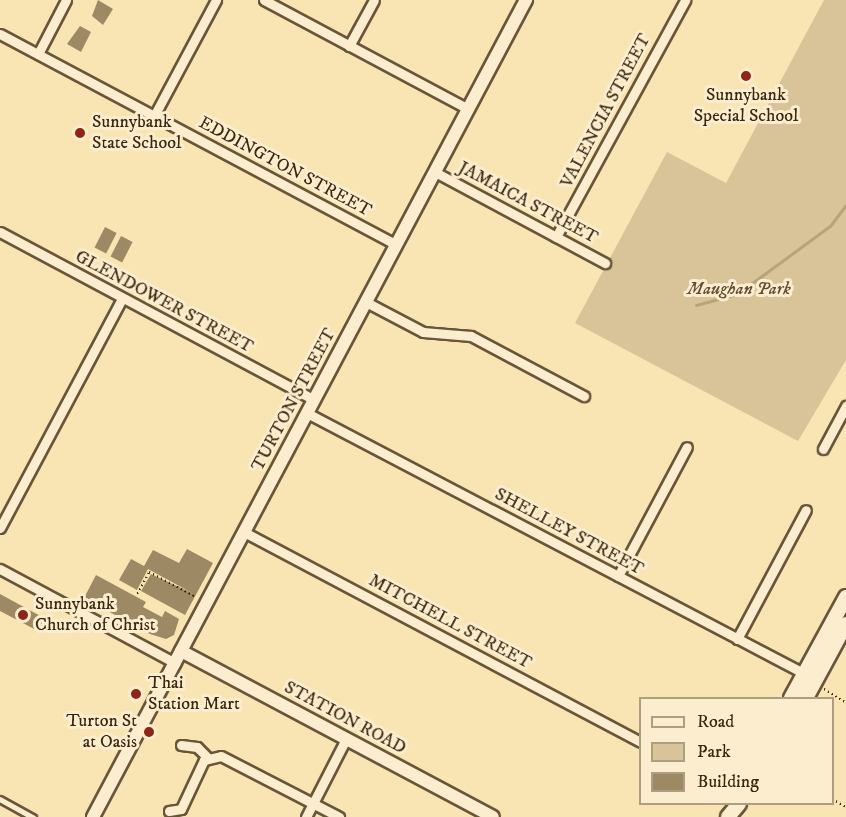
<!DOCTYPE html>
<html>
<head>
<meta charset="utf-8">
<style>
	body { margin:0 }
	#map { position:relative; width:846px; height:817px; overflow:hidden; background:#f9e4b4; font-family:"IM FELL DW Pica",serif }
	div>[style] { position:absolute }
	.green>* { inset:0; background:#d8c498 }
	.stream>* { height:3px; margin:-1.5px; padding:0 1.5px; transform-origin:1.5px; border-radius:1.5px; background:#b8a47c }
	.building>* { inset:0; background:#9d8964; transform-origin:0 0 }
	.path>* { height:1.5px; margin-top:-0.75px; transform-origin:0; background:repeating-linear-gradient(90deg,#39270e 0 1.5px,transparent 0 4.5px) }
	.roads { filter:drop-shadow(2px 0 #695638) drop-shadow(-2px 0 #695638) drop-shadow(0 2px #695638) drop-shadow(0 -2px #695638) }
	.service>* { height:4.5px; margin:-2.25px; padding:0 2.25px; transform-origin:2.25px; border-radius:2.25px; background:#fbedce }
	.minor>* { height:9px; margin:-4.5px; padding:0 4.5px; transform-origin:4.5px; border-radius:4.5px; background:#fbedce }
	.tertiary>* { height:12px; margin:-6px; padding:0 6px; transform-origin:6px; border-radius:6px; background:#fbedce }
	.secondary>* { height:14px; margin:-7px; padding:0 7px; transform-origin:7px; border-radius:7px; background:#fbedce }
	.dots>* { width:16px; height:16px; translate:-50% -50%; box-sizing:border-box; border:3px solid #fbedce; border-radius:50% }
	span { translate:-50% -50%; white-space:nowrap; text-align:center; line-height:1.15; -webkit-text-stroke:6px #fbedce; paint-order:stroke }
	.poi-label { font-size:18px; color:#39270e }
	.left { translate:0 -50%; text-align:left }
	.right { translate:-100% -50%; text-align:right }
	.street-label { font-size:18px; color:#39270e }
	.park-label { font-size:18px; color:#614e30; font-style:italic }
	.legend { position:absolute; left:639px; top:697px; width:195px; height:108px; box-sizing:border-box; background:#fbedce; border:2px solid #ad9e81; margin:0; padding:8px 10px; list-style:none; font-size:18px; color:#39270e }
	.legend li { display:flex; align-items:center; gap:12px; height:30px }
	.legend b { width:30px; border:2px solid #ad9e81 }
</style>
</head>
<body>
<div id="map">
	<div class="green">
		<div style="clip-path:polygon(824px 0,846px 0,846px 360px,798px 441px,575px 323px,667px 152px,726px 183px)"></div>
	</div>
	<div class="stream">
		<div style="left:696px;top:305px;width:42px;rotate:-15deg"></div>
		<div style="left:737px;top:294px;width:115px;rotate:-36.2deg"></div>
		<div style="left:830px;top:226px;width:26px;rotate:-53deg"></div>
	</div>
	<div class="building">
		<div style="clip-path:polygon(98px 0,113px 9px,103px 25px,92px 16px)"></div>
		<div style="clip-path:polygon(80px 26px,91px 32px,81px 52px,67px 44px)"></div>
		<div style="left:105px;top:227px;width:13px;height:23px;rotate:27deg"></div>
		<div style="left:121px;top:236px;width:13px;height:23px;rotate:27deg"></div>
		<div style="clip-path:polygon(187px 549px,213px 563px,185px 615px,141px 591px,151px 574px,192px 593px,148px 569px,137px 590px,119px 580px,131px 559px,144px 566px,153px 550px,179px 563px)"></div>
		<div style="clip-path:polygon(96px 575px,146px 602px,143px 607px,162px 617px,165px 611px,179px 619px,174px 635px,166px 639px,150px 634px,84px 598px)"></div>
		<div style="clip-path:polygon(0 594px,44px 618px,38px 631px,0 611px)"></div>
	</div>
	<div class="path">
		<div style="left:137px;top:594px;width:25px;rotate:-61deg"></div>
		<div style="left:149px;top:572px;width:53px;rotate:28deg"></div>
		<div style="left:824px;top:689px;width:26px;rotate:32deg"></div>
		<div style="left:832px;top:799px;width:16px;rotate:30deg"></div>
	</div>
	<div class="roads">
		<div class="service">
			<div style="left:0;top:799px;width:38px;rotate:29deg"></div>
		</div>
		<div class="minor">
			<div style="left:264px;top:0;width:231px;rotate:28.1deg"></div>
			<div style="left:0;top:34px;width:449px;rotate:28deg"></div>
			<div style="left:349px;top:46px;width:52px;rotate:-61.5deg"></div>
			<div style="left:38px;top:54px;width:61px;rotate:-62.6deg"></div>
			<div style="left:154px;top:116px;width:132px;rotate:-61.9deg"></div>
			<div style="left:435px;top:172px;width:193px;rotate:28.2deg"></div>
			<div style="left:0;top:232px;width:356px;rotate:28.1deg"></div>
			<div style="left:556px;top:237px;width:270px;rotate:-61.4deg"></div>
			<div style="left:366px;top:302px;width:64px;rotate:27.8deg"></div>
			<div style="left:423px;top:332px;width:48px;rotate:4.8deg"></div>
			<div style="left:471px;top:336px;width:128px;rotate:28deg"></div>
			<div style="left:307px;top:413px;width:564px;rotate:27.65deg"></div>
			<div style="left:823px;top:449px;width:49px;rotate:-61.9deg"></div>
			<div style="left:0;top:528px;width:259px;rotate:-62deg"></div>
			<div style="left:244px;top:532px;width:448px;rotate:27.9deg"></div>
			<div style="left:0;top:569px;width:199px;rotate:28.2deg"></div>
			<div style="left:618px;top:576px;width:146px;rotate:-61.9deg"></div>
			<div style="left:737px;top:639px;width:146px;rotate:-61.9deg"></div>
			<div style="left:181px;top:745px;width:16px;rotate:7deg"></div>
			<div style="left:197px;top:747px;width:16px;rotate:45deg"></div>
			<div style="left:169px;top:811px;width:12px;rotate:-9deg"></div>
			<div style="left:181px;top:809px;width:54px;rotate:-64.9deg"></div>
			<div style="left:204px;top:760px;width:17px;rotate:-13deg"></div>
			<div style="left:221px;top:756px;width:133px;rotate:27.3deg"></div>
			<div style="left:306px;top:817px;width:88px;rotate:-62.9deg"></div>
		</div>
		<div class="tertiary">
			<div style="left:181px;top:651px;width:353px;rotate:28deg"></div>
			<div style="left:93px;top:817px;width:925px;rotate:-62.08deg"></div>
		</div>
		<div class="secondary">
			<div style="left:791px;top:698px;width:115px;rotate:-61.4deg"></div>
			<div style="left:806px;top:698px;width:84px;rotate:-61.6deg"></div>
			<div style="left:728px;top:817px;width:17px;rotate:-50deg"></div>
		</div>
	</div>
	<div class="dots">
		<div style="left:746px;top:76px;background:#8f2418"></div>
		<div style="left:80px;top:133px;background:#8f2418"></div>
		<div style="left:23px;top:615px;background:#8f2418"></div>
		<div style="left:136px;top:694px;background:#8f2418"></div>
		<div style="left:149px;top:732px;background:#8f2418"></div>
	</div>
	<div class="poi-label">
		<span style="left:746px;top:106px">Sunnybank<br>Special School</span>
		<span class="left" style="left:92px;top:133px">Sunnybank<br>State School</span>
		<span class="left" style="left:35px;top:615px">Sunnybank<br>Church of Christ</span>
		<span class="left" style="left:148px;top:694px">Thai<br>Station Mart</span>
		<span class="right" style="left:137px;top:732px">Turton St<br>at Oasis</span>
	</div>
	<div class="street-label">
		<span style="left:606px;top:111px;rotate:-62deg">VALENCIA STREET</span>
		<span style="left:285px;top:167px;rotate:28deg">EDDINGTON STREET</span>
		<span style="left:528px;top:203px;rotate:28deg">JAMAICA STREET</span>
		<span style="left:164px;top:302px;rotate:28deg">GLENDOWER STREET</span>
		<span style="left:294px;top:400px;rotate:-62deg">TURTON STREET</span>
		<span style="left:569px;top:532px;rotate:28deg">SHELLEY STREET</span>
		<span style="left:450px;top:622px;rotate:28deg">MITCHELL STREET</span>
		<span style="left:345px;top:718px;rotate:28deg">STATION ROAD</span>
	</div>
	<div class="park-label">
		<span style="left:739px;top:289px">Maughan Park</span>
	</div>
	<ul class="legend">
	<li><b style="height:8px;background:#fbedce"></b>Road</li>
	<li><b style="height:16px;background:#d8c498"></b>Park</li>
	<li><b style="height:16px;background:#9d8964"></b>Building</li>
	</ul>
</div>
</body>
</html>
